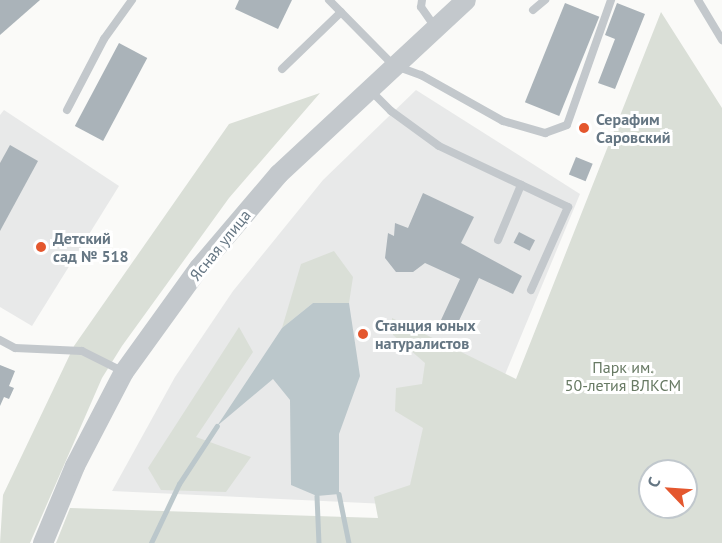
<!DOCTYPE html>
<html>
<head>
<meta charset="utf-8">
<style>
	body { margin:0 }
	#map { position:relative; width:722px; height:543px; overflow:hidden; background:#fafaf8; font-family:"PT Sans",sans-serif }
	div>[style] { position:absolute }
	.built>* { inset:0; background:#e8e9e9 }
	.green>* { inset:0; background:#dadfd7 }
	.water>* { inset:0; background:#bbc7cb }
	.stream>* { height:4.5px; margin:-2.25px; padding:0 2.25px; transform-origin:2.25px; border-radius:2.25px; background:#bbc7cb }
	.building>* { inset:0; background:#aab3b9; transform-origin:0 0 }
	.service>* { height:8px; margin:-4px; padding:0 4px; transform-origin:4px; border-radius:4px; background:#c3c8cc }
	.tertiary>* { height:20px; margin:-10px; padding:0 10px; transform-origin:10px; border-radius:10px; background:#c3c8cc }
	.dots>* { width:16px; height:16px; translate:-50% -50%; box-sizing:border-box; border:3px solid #fff; border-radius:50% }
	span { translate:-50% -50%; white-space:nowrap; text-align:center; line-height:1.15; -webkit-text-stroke:6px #fff; paint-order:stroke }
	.poi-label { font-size:16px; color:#657683; font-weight:700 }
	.left { translate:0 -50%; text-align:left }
	.street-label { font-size:16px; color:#657683 }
	.park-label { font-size:16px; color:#687a64 }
	.north { position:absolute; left:638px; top:459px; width:60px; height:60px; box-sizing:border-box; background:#fff; border:2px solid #c1c8cd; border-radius:50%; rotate:295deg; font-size:16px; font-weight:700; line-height:24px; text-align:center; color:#657683 }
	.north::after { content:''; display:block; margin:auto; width:21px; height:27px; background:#e4572e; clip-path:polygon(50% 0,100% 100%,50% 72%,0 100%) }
</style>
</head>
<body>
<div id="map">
	<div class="built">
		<div style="clip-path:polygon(416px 90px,580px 194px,450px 507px,112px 491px,175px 377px,233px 291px,323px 180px)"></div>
		<div style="clip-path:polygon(4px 110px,119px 186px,32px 326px,0 307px,0 115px)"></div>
	</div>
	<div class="green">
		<div style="clip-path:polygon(evenodd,661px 12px,722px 108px,722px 543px,56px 543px,70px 508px,378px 518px,374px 497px,410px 485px,423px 428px,395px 411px,396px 388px,422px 384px,425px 363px,393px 335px,392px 318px,516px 379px,661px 12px,650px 471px,686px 471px,686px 507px,650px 507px,650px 471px)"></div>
		<div style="clip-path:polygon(320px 93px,229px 198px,122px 346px,102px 378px,30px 543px,0 543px,3px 495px,74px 346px,229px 124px)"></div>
		<div style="clip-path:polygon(334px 251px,353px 277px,349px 303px,313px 303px,282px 328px,301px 264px)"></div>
		<div style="clip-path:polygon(239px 327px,253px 352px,196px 437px,251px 457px,226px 492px,161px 490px,148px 468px)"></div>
	</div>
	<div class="water">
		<div style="clip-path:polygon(313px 303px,349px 303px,360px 376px,339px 434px,339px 494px,317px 496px,291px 485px,290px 400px,273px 379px,217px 426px,282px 328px)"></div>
	</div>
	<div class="stream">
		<div style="left:339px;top:494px;width:50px;rotate:78.5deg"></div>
		<div style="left:317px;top:496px;width:47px;rotate:87.6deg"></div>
		<div style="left:151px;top:543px;width:65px;rotate:-64.6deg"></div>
		<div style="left:179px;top:484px;width:69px;rotate:-56.8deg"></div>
	</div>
	<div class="building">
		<div style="clip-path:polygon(0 0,40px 0,0 35px)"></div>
		<div style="clip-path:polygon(239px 0,292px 0,278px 29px,235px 9px)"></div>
		<div style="left:565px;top:3px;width:37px;height:107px;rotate:22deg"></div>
		<div style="clip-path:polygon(617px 3px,645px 14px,615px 89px,598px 83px,615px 39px,605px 35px)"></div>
		<div style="left:119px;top:43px;width:32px;height:94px;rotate:28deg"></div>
		<div style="clip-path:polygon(10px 145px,38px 161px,0 231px,0 163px)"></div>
		<div style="left:576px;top:157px;width:18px;height:19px;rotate:22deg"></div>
		<div style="clip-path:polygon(423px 193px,474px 217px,461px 243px,522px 276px,513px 294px,479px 278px,456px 327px,441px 320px,460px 279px,425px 263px,413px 272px,396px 272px,385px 258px,388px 233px,394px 236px,395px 223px,408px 228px)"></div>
		<div style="left:519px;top:232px;width:18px;height:12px;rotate:27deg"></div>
		<div style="clip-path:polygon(0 365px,15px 371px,9px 386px,14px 388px,9px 399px,4px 397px,0 406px)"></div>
	</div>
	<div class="service">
		<div style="left:329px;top:0;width:91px;rotate:45.4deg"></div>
		<div style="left:393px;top:65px;width:30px;rotate:20deg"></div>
		<div style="left:421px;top:75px;width:94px;rotate:29.3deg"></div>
		<div style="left:503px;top:121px;width:44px;rotate:15.9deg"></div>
		<div style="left:545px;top:133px;width:23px;rotate:-20deg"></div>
		<div style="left:567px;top:125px;width:133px;rotate:-70.6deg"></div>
		<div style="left:422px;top:0;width:7px;rotate:98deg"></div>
		<div style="left:421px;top:7px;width:24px;rotate:55deg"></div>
		<div style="left:698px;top:0;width:47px;rotate:59deg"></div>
		<div style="left:533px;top:10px;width:16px;rotate:-40deg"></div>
		<div style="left:282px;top:69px;width:82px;rotate:-44deg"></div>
		<div style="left:370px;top:90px;width:30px;rotate:45deg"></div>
		<div style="left:391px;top:111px;width:59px;rotate:36.1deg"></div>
		<div style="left:439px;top:146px;width:143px;rotate:25.3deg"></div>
		<div style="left:568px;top:207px;width:91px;rotate:114deg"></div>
		<div style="left:67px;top:110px;width:80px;rotate:-62.5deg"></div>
		<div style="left:104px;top:39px;width:48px;rotate:-54.3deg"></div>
		<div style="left:498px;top:240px;width:60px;rotate:-67.3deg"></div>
		<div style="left:0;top:340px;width:17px;rotate:28deg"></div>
		<div style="left:15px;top:348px;width:67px;rotate:2.6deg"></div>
		<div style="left:82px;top:351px;width:47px;rotate:26.6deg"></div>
	</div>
	<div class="tertiary">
		<div style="left:43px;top:543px;width:83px;rotate:-67.4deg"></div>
		<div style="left:75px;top:466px;width:106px;rotate:-62.5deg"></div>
		<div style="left:124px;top:372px;width:128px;rotate:-54.2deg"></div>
		<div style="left:199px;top:268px;width:123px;rotate:-49.6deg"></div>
		<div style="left:279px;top:174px;width:255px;rotate:-42.9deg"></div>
	</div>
	<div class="dots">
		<div style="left:584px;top:128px;background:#e4572e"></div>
		<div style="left:41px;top:247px;background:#e4572e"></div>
		<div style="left:363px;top:334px;background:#e4572e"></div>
	</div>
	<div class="poi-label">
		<span class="left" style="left:596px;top:128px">Серафим<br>Саровский</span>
		<span class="left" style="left:53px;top:247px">Детский<br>сад № 518</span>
		<span class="left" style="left:375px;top:334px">Станция юных<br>натуралистов</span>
	</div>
	<div class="street-label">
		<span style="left:220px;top:245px;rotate:-51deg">Ясная улица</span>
	</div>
	<div class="park-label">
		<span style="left:623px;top:376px">Парк им.<br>50-летия ВЛКСМ</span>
	</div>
	<div class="north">С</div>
</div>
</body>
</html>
